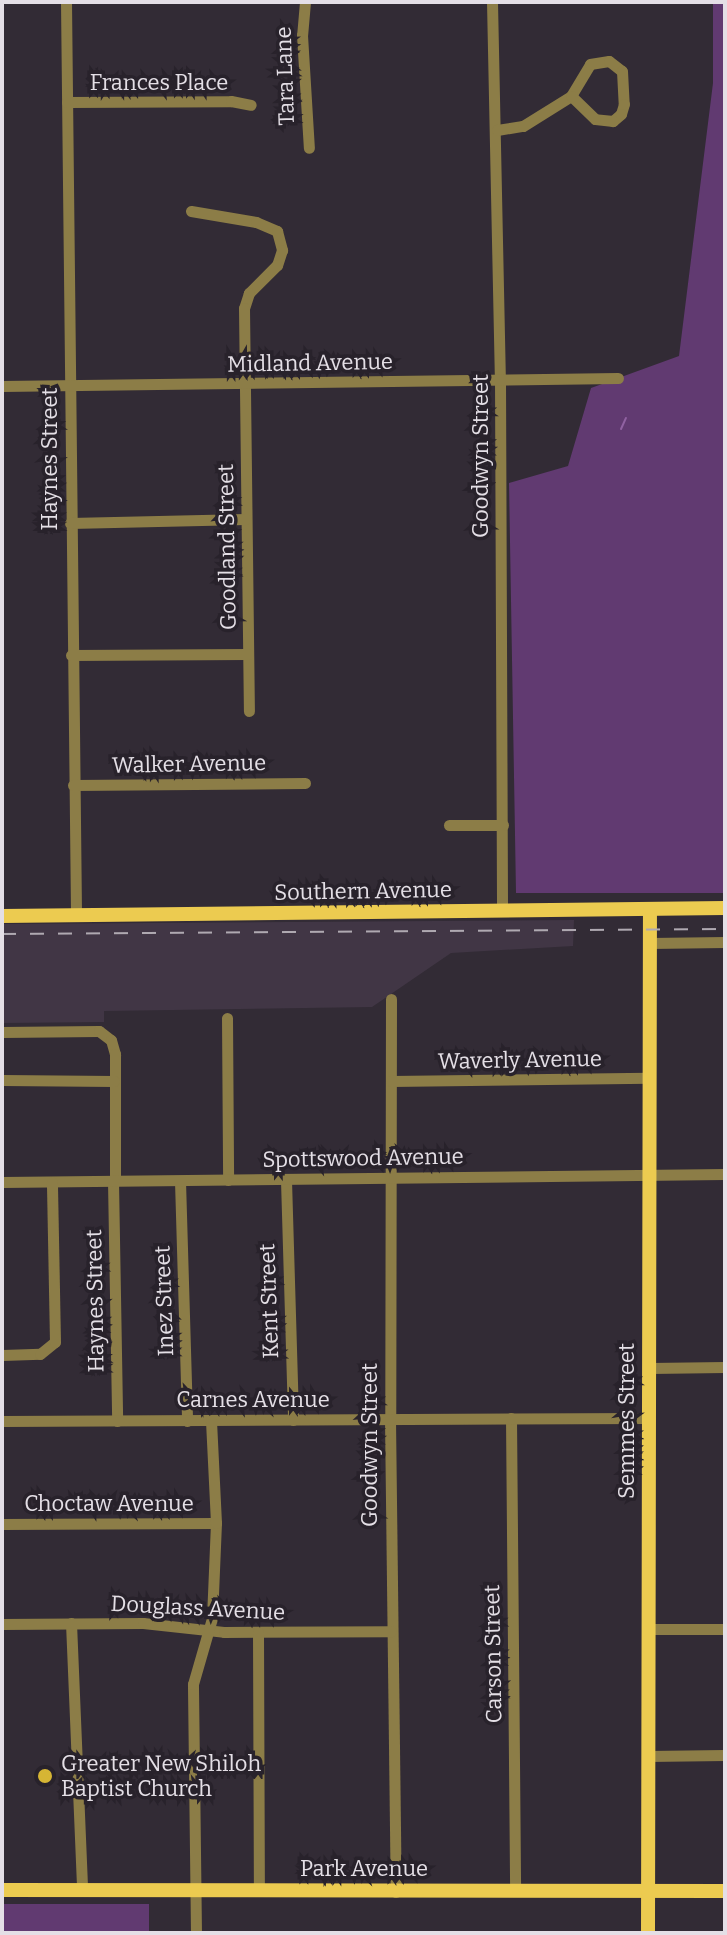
<!DOCTYPE html>
<html>
<head>
<meta charset="utf-8">
<style>
	body { margin:0 }
	#map { position:relative; width:727px; height:1935px; overflow:hidden; background:#322b35; font-family:Bitter,serif }
	div>[style] { position:absolute }
	.built>* { inset:0; background:#413645 }
	.green>* { inset:0; background:#613a71; transform-origin:0 0 }
	.stream>* { height:2px; margin:-1px; padding:0 1px; transform-origin:1px; border-radius:1px; background:#9062a2 }
	.minor>* { height:11px; margin:-5.5px; padding:0 5.5px; transform-origin:5.5px; border-radius:5.5px; background:#8c7d47 }
	.major>* { height:14px; margin:-7px; padding:0 7px; transform-origin:7px; border-radius:7px; background:#eccb50 }
	.rail>* { height:2px; margin-top:-1px; transform-origin:0; background:repeating-linear-gradient(90deg,#afa9b1 0 14px,transparent 0 28px) }
	.dots>* { width:22px; height:22px; translate:-50% -50%; box-sizing:border-box; border:4px solid #28222b; border-radius:50% }
	span { translate:-50% -50%; white-space:nowrap; text-align:center; line-height:1.15; -webkit-text-stroke:7px #28222b; paint-order:stroke }
	.street-label { font-size:22px; color:#e4dfe6 }
	.poi-label { font-size:22px; color:#e4dfe6 }
	.left { translate:0 -50%; text-align:left }
	.frame { position:absolute; inset:0; border:4px solid #e4dfe6; pointer-events:none }
</style>
</head>
<body>
<div id="map">
	<div class="built">
		<div style="clip-path:polygon(574px 920px,573px 946px,451px 953px,372px 1007px,104px 1011px,104px 1022px,2px 1023px,2px 924px)"></div>
	</div>
	<div class="green">
		<div style="clip-path:polygon(713px 2px,725px 2px,725px 893px,516px 893px,509px 483px,568px 466px,591px 388px,679px 356px,713px 83px)"></div>
		<div style="left:149px;top:1904px;width:29px;height:147px;rotate:90deg"></div>
	</div>
	<div class="stream">
		<div style="left:621px;top:429px;width:12px;rotate:-66deg"></div>
	</div>
	<div class="minor">
		<div style="left:66px;top:2px;width:914px;rotate:89.37deg"></div>
		<div style="left:305px;top:2px;width:33px;rotate:95deg"></div>
		<div style="left:302px;top:35px;width:113px;rotate:86.5deg"></div>
		<div style="left:492px;top:2px;width:377px;rotate:88.8deg"></div>
		<div style="left:500px;top:379px;width:532px;rotate:89.78deg"></div>
		<div style="left:67px;top:102px;width:164px;rotate:-0.3deg"></div>
		<div style="left:231px;top:101px;width:20px;rotate:11deg"></div>
		<div style="left:497px;top:130px;width:26px;rotate:-9deg"></div>
		<div style="left:523px;top:126px;width:57px;rotate:-32deg"></div>
		<div style="left:571px;top:96px;width:37px;rotate:-59deg"></div>
		<div style="left:590px;top:64px;width:19px;rotate:-9deg"></div>
		<div style="left:609px;top:61px;width:16px;rotate:38deg"></div>
		<div style="left:622px;top:71px;width:33px;rotate:87deg"></div>
		<div style="left:624px;top:104px;width:10px;rotate:107deg"></div>
		<div style="left:621px;top:114px;width:11px;rotate:139deg"></div>
		<div style="left:613px;top:121px;width:18px;rotate:-174deg"></div>
		<div style="left:595px;top:119px;width:33px;rotate:-136deg"></div>
		<div style="left:191px;top:211px;width:66px;rotate:9.6deg"></div>
		<div style="left:256px;top:222px;width:23px;rotate:23deg"></div>
		<div style="left:277px;top:231px;width:20px;rotate:75deg"></div>
		<div style="left:282px;top:250px;width:16px;rotate:108deg"></div>
		<div style="left:277px;top:265px;width:40px;rotate:135deg"></div>
		<div style="left:249px;top:293px;width:16px;rotate:108deg"></div>
		<div style="left:244px;top:308px;width:403px;rotate:89.3deg"></div>
		<div style="left:2px;top:386px;width:616px;rotate:-0.74deg"></div>
		<div style="left:70px;top:523px;width:176px;rotate:-1.3deg"></div>
		<div style="left:71px;top:655px;width:177px;rotate:-0.3deg"></div>
		<div style="left:73px;top:785px;width:232px;rotate:-0.5deg"></div>
		<div style="left:449px;top:825px;width:54px"></div>
		<div style="left:650px;top:943px;width:75px;rotate:-0.8deg"></div>
		<div style="left:391px;top:999px;width:420px;rotate:90.1deg"></div>
		<div style="left:390px;top:1419px;width:473px;rotate:89.3deg"></div>
		<div style="left:227px;top:1018px;width:162px;rotate:89.6deg"></div>
		<div style="left:2px;top:1032px;width:97px;rotate:-0.6deg"></div>
		<div style="left:99px;top:1031px;width:15px;rotate:37deg"></div>
		<div style="left:111px;top:1040px;width:15px;rotate:74deg"></div>
		<div style="left:115px;top:1054px;width:127px;rotate:90deg"></div>
		<div style="left:2px;top:1080px;width:112px;rotate:0.5deg"></div>
		<div style="left:391px;top:1081px;width:258px;rotate:-0.7deg"></div>
		<div style="left:286px;top:1180px;width:240px;rotate:88.3deg"></div>
		<div style="left:113px;top:1181px;width:240px;rotate:89deg"></div>
		<div style="left:180px;top:1181px;width:240px;rotate:88.3deg"></div>
		<div style="left:2px;top:1182px;width:723px;rotate:-0.63deg"></div>
		<div style="left:2px;top:1355px;width:38px;rotate:-2deg"></div>
		<div style="left:40px;top:1354px;width:19px;rotate:-39deg"></div>
		<div style="left:55px;top:1342px;width:160px;rotate:-91.1deg"></div>
		<div style="left:650px;top:1368px;width:75px;rotate:-0.8deg"></div>
		<div style="left:511px;top:1418px;width:471px;rotate:89.5deg"></div>
		<div style="left:2px;top:1421px;width:646px;rotate:-0.27deg"></div>
		<div style="left:2px;top:1524px;width:214px;rotate:-0.3deg"></div>
		<div style="left:71px;top:1623px;width:267px;rotate:87.6deg"></div>
		<div style="left:2px;top:1624px;width:141px;rotate:-0.4deg"></div>
		<div style="left:143px;top:1623px;width:81px;rotate:6.3deg"></div>
		<div style="left:224px;top:1632px;width:167px;rotate:-0.3deg"></div>
		<div style="left:649px;top:1629px;width:76px"></div>
		<div style="left:258px;top:1632px;width:258px;rotate:89.8deg"></div>
		<div style="left:648px;top:1756px;width:77px;rotate:-0.7deg"></div>
		<div style="left:196px;top:1933px;width:249px;rotate:-90.7deg"></div>
		<div style="left:193px;top:1684px;width:69px;rotate:-73.9deg"></div>
		<div style="left:212px;top:1618px;width:95px;rotate:-87.6deg"></div>
		<div style="left:216px;top:1523px;width:103px;rotate:-92.8deg"></div>
	</div>
	<div class="major">
		<div style="left:2px;top:916px;width:723px;rotate:-0.63deg"></div>
		<div style="left:2px;top:1890px;width:723px;rotate:0.08deg"></div>
		<div style="left:648px;top:1933px;width:1023px;rotate:-89.89deg"></div>
	</div>
	<div class="rail">
		<div style="left:2px;top:934px;width:723px;rotate:-0.4deg"></div>
	</div>
	<div class="dots">
		<div style="left:45px;top:1776px;background:#d6b534"></div>
	</div>
	<div class="street-label">
		<span style="left:285px;top:76px;rotate:-92deg">Tara Lane</span>
		<span style="left:159px;top:83px">Frances Place</span>
		<span style="left:310px;top:363px;rotate:-1deg">Midland Avenue</span>
		<span style="left:481px;top:456px;rotate:-90deg">Goodwyn Street</span>
		<span style="left:50px;top:459px;rotate:-90deg">Haynes Street</span>
		<span style="left:227px;top:547px;rotate:-91deg">Goodland Street</span>
		<span style="left:189px;top:764px;rotate:-1deg">Walker Avenue</span>
		<span style="left:363px;top:891px;rotate:-1deg">Southern Avenue</span>
		<span style="left:520px;top:1060px;rotate:-1deg">Waverly Avenue</span>
		<span style="left:363px;top:1158px;rotate:-1deg">Spottswood Avenue</span>
		<span style="left:95px;top:1301px;rotate:-91deg">Haynes Street</span>
		<span style="left:164px;top:1301px;rotate:-92deg">Inez Street</span>
		<span style="left:269px;top:1301px;rotate:-92deg">Kent Street</span>
		<span style="left:253px;top:1400px">Carnes Avenue</span>
		<span style="left:627px;top:1421px;rotate:-90deg">Semmes Street</span>
		<span style="left:370px;top:1445px;rotate:-90deg">Goodwyn Street</span>
		<span style="left:109px;top:1504px">Choctaw Avenue</span>
		<span style="left:198px;top:1608px;rotate:3deg">Douglass Avenue</span>
		<span style="left:493px;top:1654px;rotate:-91deg">Carson Street</span>
		<span style="left:364px;top:1869px">Park Avenue</span>
	</div>
	<div class="poi-label">
		<span class="left" style="left:61px;top:1776px">Greater New Shiloh<br>Baptist Church</span>
	</div>
	<div class="frame"></div>
</div>
</body>
</html>
